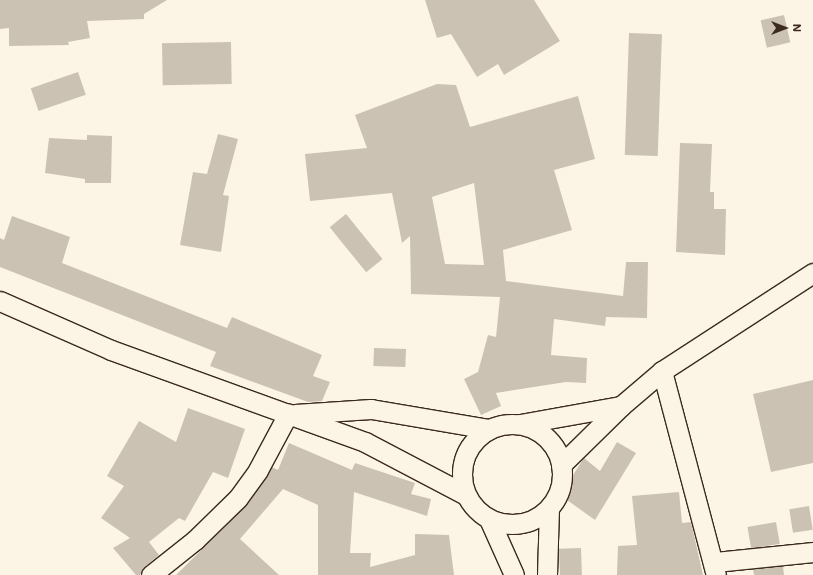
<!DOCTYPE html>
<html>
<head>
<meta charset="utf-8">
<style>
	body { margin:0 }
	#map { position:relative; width:813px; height:575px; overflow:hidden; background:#fcf5e5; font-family:Mali,sans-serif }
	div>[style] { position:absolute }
	.building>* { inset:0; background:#ccc2b3; transform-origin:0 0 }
	.roads { filter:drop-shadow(1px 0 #3b2a1e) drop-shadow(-1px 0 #3b2a1e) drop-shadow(0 1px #3b2a1e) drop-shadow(0 -1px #3b2a1e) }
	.street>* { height:19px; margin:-9.5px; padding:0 9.5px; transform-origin:9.5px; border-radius:9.5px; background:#fcf5e5 }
	.street>.ring { margin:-9.5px; padding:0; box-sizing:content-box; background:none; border:19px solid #fcf5e5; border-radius:50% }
	span { translate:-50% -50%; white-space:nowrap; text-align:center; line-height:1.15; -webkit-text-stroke:3px #fcf5e5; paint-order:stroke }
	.north { position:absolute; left:765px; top:8px; width:40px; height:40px; -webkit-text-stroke:3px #fcf5e5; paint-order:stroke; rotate:90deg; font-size:11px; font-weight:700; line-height:16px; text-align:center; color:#3b2a1e }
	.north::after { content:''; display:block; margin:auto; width:14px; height:18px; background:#3b2a1e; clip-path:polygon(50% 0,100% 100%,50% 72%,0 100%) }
</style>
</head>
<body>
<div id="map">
	<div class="building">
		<div style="clip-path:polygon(0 0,167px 0,144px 14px,144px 19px,87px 21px,90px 38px,68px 42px,69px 45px,9px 46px,9px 28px,0 29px)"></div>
		<div style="clip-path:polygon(425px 0,534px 0,560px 41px,504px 75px,498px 64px,477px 77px,451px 34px,437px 38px)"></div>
		<div style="left:784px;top:15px;width:28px;height:24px;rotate:77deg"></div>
		<div style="left:629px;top:33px;width:33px;height:122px;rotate:2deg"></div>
		<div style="left:231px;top:42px;width:42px;height:69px;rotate:89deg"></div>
		<div style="left:78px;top:72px;width:24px;height:50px;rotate:71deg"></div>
		<div style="clip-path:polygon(evenodd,437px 84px,456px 85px,470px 127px,578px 96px,595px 159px,554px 170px,572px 230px,503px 250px,506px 281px,623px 296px,626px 262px,648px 262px,647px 318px,606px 317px,605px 326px,554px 319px,551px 355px,587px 358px,586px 383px,566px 382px,496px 393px,501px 406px,481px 415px,464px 379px,478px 372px,488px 335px,496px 337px,500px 297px,411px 294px,410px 236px,402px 243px,392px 193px,310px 201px,305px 154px,367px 148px,355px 115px,437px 84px,474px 183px,484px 265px,445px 264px,432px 197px,474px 183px)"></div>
		<div style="clip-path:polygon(218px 134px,238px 139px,223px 195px,229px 196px,221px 252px,180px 245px,193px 172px,207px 174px)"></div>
		<div style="clip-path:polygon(87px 135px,112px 136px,111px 183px,85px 183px,85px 179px,45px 173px,49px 138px,87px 140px)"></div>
		<div style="clip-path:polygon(680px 143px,712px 144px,710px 192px,714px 192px,714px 209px,726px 209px,725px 255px,676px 252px)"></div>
		<div style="left:346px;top:214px;width:58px;height:21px;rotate:51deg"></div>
		<div style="clip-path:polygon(12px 216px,70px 237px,62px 263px,227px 328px,232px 317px,322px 355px,313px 376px,330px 382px,322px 401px,308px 402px,210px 366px,216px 352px,0 267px,0 238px,4px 240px)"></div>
		<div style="left:374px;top:348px;width:32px;height:18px;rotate:2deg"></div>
		<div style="clip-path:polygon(813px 380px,813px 463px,771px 472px,753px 394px)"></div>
		<div style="clip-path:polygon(188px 408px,245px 429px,228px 478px,213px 472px,185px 521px,179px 518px,149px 542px,159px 555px,144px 567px,140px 575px,136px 575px,113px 548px,130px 538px,101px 518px,124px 486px,107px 476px,139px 421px,176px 442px)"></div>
		<div style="clip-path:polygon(617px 442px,636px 453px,595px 520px,560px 495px,584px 458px,600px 471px)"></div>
		<div style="clip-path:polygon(289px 443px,352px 470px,355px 463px,415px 483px,411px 494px,431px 499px,427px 516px,354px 492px,350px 553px,371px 553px,370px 567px,415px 555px,415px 534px,449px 535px,454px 575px,318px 575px,318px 505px,283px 489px,240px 539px,279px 575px,176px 575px,246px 506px,272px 467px,278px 470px)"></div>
		<div style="clip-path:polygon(679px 492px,682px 523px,691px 522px,703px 575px,617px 575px,618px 546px,637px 545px,632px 496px)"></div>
		<div style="left:809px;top:506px;width:24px;height:20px;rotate:81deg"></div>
		<div style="left:776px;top:522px;width:22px;height:29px;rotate:80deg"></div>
		<div style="left:581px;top:548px;width:27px;height:22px;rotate:88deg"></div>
		<div style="clip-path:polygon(783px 566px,784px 575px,754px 575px,753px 569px)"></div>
	</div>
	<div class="roads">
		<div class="street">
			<div style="left:0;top:301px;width:121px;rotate:23.8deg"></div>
			<div style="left:111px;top:350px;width:270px;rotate:19.9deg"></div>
			<div style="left:365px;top:442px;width:114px;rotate:27.7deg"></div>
			<div style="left:662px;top:371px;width:211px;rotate:75.2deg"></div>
			<div style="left:295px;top:414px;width:76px;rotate:-3.8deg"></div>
			<div style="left:371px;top:409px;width:120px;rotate:9.6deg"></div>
			<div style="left:520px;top:424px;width:103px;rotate:-10.1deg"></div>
			<div class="ring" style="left:462px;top:424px;width:81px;height:81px"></div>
			<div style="left:561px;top:465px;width:84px;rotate:-44.5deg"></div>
			<div style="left:621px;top:406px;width:54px;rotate:-40.5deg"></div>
			<div style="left:662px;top:371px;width:180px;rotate:-33deg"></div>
			<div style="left:489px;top:519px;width:61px;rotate:65.9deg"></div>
			<div style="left:715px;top:562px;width:99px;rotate:-5.8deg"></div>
			<div style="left:151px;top:575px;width:56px;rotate:-38.5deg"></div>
			<div style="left:195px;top:540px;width:60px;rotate:-44.3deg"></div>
			<div style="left:238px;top:498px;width:34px;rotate:-54deg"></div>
			<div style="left:258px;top:470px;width:64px;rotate:-61.8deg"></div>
			<div style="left:547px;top:575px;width:66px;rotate:-88.3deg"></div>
		</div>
	</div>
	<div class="north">N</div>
</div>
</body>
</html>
